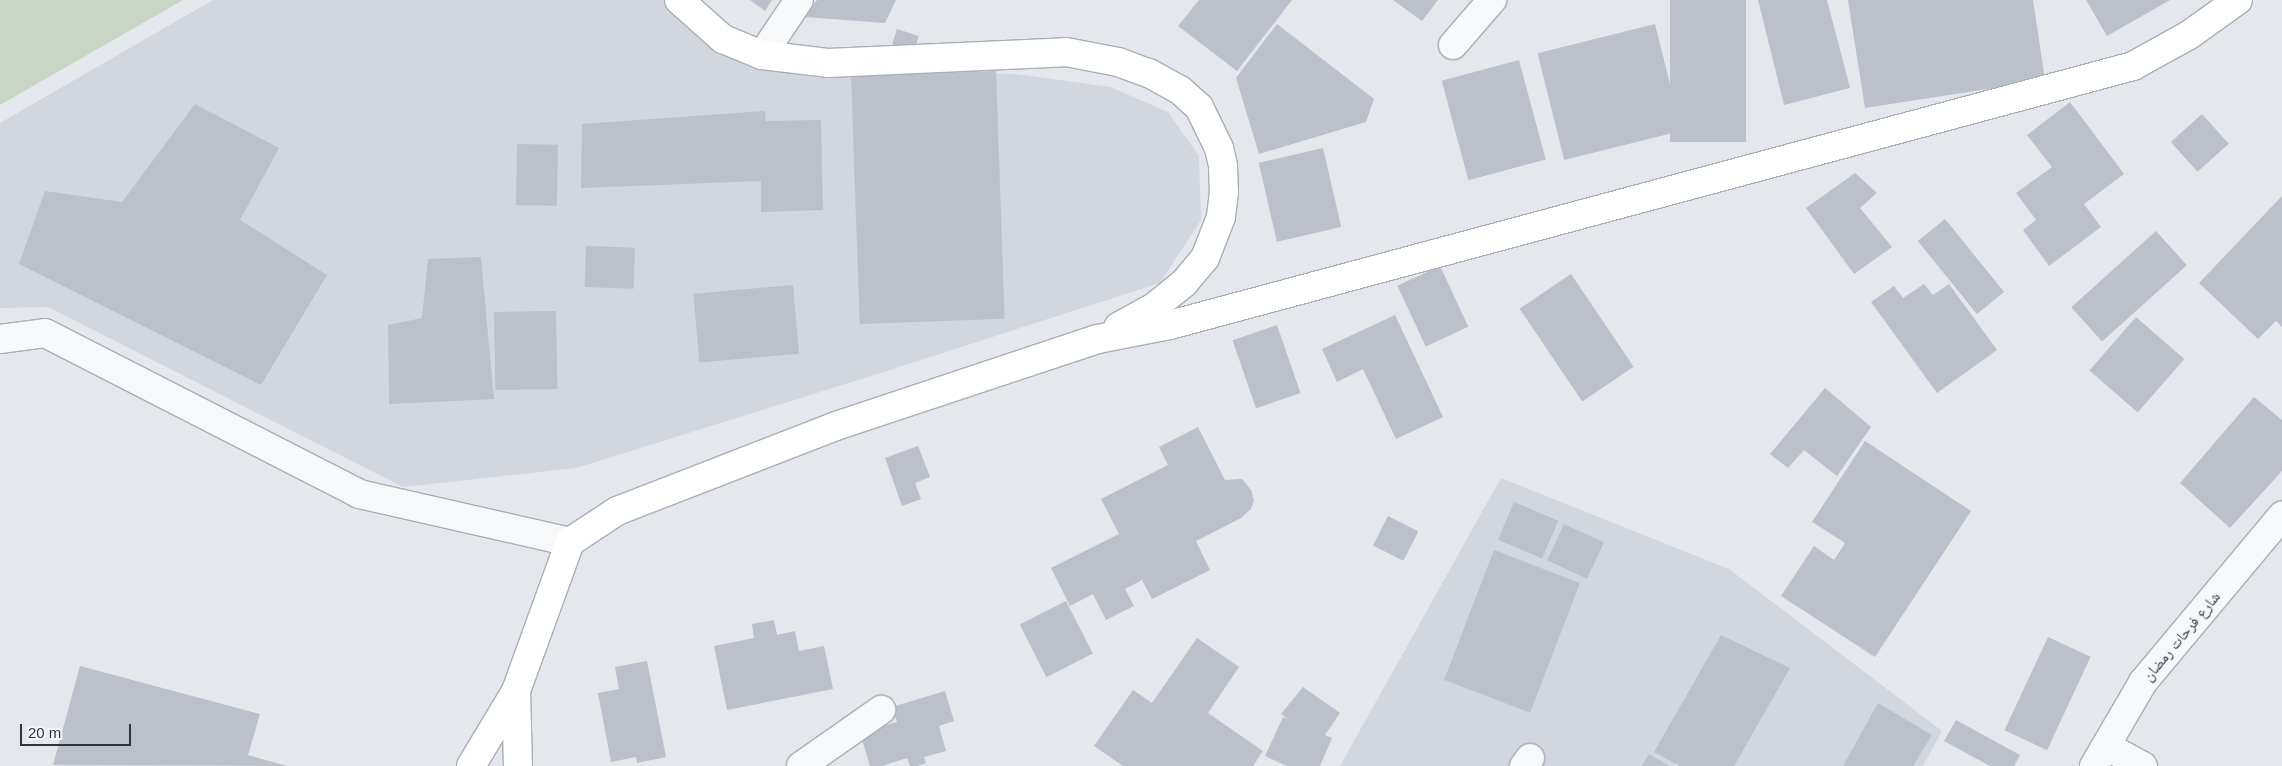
<!DOCTYPE html>
<html>
<head>
<meta charset="utf-8">
<style>
	body { margin:0 }
	#map { position:relative; width:2282px; height:766px; overflow:hidden; background:#e4e7ec; font-family:Helvetica,"Noto Naskh Arabic",sans-serif }
	div>[style] { position:absolute }
	.built>* { inset:0; background:#d2d6de }
	.green>* { inset:0; background:#c9d6c5 }
	.building>* { inset:0; background:#bbc0ca; transform-origin:0 0 }
	.roads { filter:drop-shadow(1px 0 #a9aeb7) drop-shadow(-1px 0 #a9aeb7) drop-shadow(0 1px #a9aeb7) drop-shadow(0 -1px #a9aeb7) }
	.street>* { height:28px; margin:-14px; padding:0 14px; transform-origin:14px; border-radius:14px; background:#f7f8fa }
	.secondary>* { height:28px; margin:-14px; padding:0 14px; transform-origin:14px; border-radius:14px; background:#fff }
	span { translate:-50% -50%; white-space:nowrap; text-align:center; line-height:1.15; -webkit-text-stroke:4.5px #f4f6f9; paint-order:stroke }
	.street-label { font-size:15px; color:#2b3445 }
	.scale { position:absolute; left:20px; top:724px; width:111px; height:22px; box-sizing:border-box; border:2px solid #2b3445; border-top:0; padding-left:6px; font-size:15px; line-height:18px; white-space:nowrap; color:#2b3445; -webkit-text-stroke:4px #f4f6f9; paint-order:stroke }
</style>
</head>
<body>
<div id="map">
	<div class="built">
		<div style="clip-path:polygon(213px 0,663px 0,714px 46px,776px 68px,1016px 74px,1110px 87px,1168px 112px,1199px 156px,1201px 220px,1160px 283px,868px 377px,576px 468px,403px 487px,48px 307px,0 308px,0 123px)"></div>
		<div style="clip-path:polygon(1501px 478px,1729px 569px,1942px 731px,1923px 766px,1340px 766px)"></div>
	</div>
	<div class="green">
		<div style="clip-path:polygon(0 0,183px 0,0 105px)"></div>
	</div>
	<div class="building">
		<div style="clip-path:polygon(750px 0,772px 0,765px 11px)"></div>
		<div style="clip-path:polygon(817px 0,896px 0,885px 23px,804px 17px)"></div>
		<div style="clip-path:polygon(1199px 0,1292px 0,1237px 71px,1178px 26px)"></div>
		<div style="clip-path:polygon(1393px 0,1438px 0,1422px 21px)"></div>
		<div style="left:1670px;top:0;width:76px;height:142px"></div>
		<div style="clip-path:polygon(1758px 0,1827px 0,1850px 88px,1784px 105px)"></div>
		<div style="clip-path:polygon(1848px 0,2033px 0,2045px 80px,1865px 108px)"></div>
		<div style="clip-path:polygon(2086px 0,2170px 0,2107px 36px)"></div>
		<div style="clip-path:polygon(1277px 24px,1374px 99px,1366px 122px,1259px 154px,1236px 78px)"></div>
		<div style="left:1655px;top:24px;width:110px;height:121px;rotate:76deg"></div>
		<div style="left:897px;top:29px;width:23px;height:16px;rotate:18deg"></div>
		<div style="left:1519px;top:60px;width:103px;height:80px;rotate:75deg"></div>
		<div style="left:996px;top:71px;width:248px;height:145px;rotate:88deg"></div>
		<div style="clip-path:polygon(2070px 102px,2124px 174px,2084px 204px,2101px 227px,2049px 266px,2023px 230px,2036px 220px,2016px 193px,2052px 167px,2027px 135px)"></div>
		<div style="clip-path:polygon(195px 104px,279px 148px,240px 220px,327px 275px,261px 385px,19px 264px,45px 191px,122px 202px)"></div>
		<div style="clip-path:polygon(765px 111px,766px 121px,821px 120px,823px 210px,761px 212px,761px 181px,581px 188px,582px 124px)"></div>
		<div style="left:2202px;top:114px;width:40px;height:42px;rotate:48deg"></div>
		<div style="left:517px;top:144px;width:41px;height:61px;rotate:1deg"></div>
		<div style="left:1323px;top:148px;width:81px;height:66px;rotate:77deg"></div>
		<div style="clip-path:polygon(1855px 173px,1877px 193px,1860px 208px,1892px 247px,1854px 274px,1806px 208px)"></div>
		<div style="clip-path:polygon(2282px 196px,2282px 327px,2276px 321px,2258px 339px,2199px 283px)"></div>
		<div style="left:1945px;top:219px;width:94px;height:35px;rotate:51deg"></div>
		<div style="left:2156px;top:231px;width:46px;height:114px;rotate:48deg"></div>
		<div style="left:586px;top:246px;width:49px;height:41px;rotate:2deg"></div>
		<div style="clip-path:polygon(481px 257px,494px 399px,389px 404px,388px 325px,422px 318px,428px 259px)"></div>
		<div style="left:1440px;top:266px;width:67px;height:47px;rotate:65deg"></div>
		<div style="left:1571px;top:274px;width:112px;height:62px;rotate:56deg"></div>
		<div style="clip-path:polygon(1924px 284px,1933px 295px,1949px 284px,1997px 350px,1937px 393px,1871px 302px,1894px 286px,1903px 298px)"></div>
		<div style="left:793px;top:285px;width:69px;height:100px;rotate:85deg"></div>
		<div style="left:556px;top:311px;width:78px;height:62px;rotate:89deg"></div>
		<div style="clip-path:polygon(1395px 315px,1443px 417px,1396px 439px,1363px 369px,1337px 382px,1322px 349px)"></div>
		<div style="left:2136px;top:317px;width:64px;height:71px;rotate:41deg"></div>
		<div style="left:1277px;top:325px;width:72px;height:47px;rotate:71deg"></div>
		<div style="clip-path:polygon(1825px 388px,1871px 427px,1837px 476px,1804px 450px,1788px 468px,1770px 454px)"></div>
		<div style="clip-path:polygon(2254px 397px,2282px 420px,2282px 471px,2230px 528px,2180px 483px)"></div>
		<div style="clip-path:polygon(1198px 427px,1225px 480px,1242px 479px,1251px 490px,1254px 501px,1251px 509px,1241px 518px,1196px 541px,1210px 570px,1152px 599px,1142px 580px,1125px 589px,1134px 606px,1106px 620px,1093px 594px,1070px 606px,1051px 568px,1119px 534px,1101px 499px,1168px 465px,1159px 447px)"></div>
		<div style="clip-path:polygon(1865px 441px,1971px 511px,1875px 657px,1781px 596px,1814px 546px,1834px 560px,1845px 543px,1812px 522px)"></div>
		<div style="clip-path:polygon(918px 446px,930px 477px,915px 483px,921px 499px,902px 506px,885px 458px)"></div>
		<div style="left:1514px;top:502px;width:48px;height:41px;rotate:23deg"></div>
		<div style="left:1388px;top:516px;width:34px;height:33px;rotate:27deg"></div>
		<div style="left:1564px;top:524px;width:44px;height:40px;rotate:25deg"></div>
		<div style="left:1494px;top:550px;width:92px;height:139px;rotate:21deg"></div>
		<div style="left:1066px;top:601px;width:59px;height:52px;rotate:63deg"></div>
		<div style="clip-path:polygon(774px 620px,777px 635px,795px 631px,799px 651px,824px 646px,833px 689px,727px 710px,714px 646px,754px 638px,752px 624px)"></div>
		<div style="clip-path:polygon(1721px 635px,1790px 668px,1734px 766px,1680px 766px,1654px 752px)"></div>
		<div style="left:2048px;top:637px;width:47px;height:103px;rotate:25deg"></div>
		<div style="clip-path:polygon(1197px 638px,1239px 667px,1208px 713px,1263px 751px,1253px 766px,1123px 766px,1094px 746px,1133px 690px,1152px 703px)"></div>
		<div style="clip-path:polygon(647px 661px,666px 757px,637px 763px,636px 757px,611px 762px,598px 693px,619px 689px,615px 667px)"></div>
		<div style="clip-path:polygon(80px 666px,260px 714px,248px 755px,287px 766px,53px 765px)"></div>
		<div style="clip-path:polygon(1303px 687px,1340px 713px,1325px 735px,1332px 738px,1320px 766px,1287px 766px,1265px 756px,1283px 717px,1288px 719px,1281px 714px)"></div>
		<div style="clip-path:polygon(945px 691px,954px 721px,939px 726px,946px 751px,924px 757px,926px 763px,917px 766px,910px 766px,907px 758px,882px 766px,870px 766px,860px 733px,897px 722px,892px 707px)"></div>
		<div style="clip-path:polygon(1878px 703px,1932px 735px,1913px 766px,1843px 766px)"></div>
		<div style="clip-path:polygon(1956px 720px,2020px 755px,2014px 766px,1990px 766px,1944px 741px)"></div>
		<div style="clip-path:polygon(1649px 754px,1669px 766px,1642px 766px)"></div>
	</div>
	<div class="roads">
		<div class="street">
			<div style="left:1453px;top:45px;width:60px;rotate:-49.1deg"></div>
			<div style="left:762px;top:55px;width:66px;rotate:-56.1deg"></div>
			<div style="left:0;top:339px;width:45px;rotate:-7.6deg"></div>
			<div style="left:45px;top:333px;width:353px;rotate:27.1deg"></div>
			<div style="left:359px;top:494px;width:216px;rotate:12.8deg"></div>
			<div style="left:2106px;top:746px;width:42px;rotate:28.4deg"></div>
			<div style="left:801px;top:766px;width:98px;rotate:-35deg"></div>
			<div style="left:1524px;top:766px;width:10px;rotate:-53deg"></div>
			<div style="left:2094px;top:766px;width:97px;rotate:-59.7deg"></div>
			<div style="left:2143px;top:682px;width:217px;rotate:-50.1deg"></div>
		</div>
		<div class="secondary">
			<div style="left:679px;top:0;width:59px;rotate:41.6deg"></div>
			<div style="left:723px;top:39px;width:42px;rotate:22.3deg"></div>
			<div style="left:762px;top:55px;width:66px;rotate:6.9deg"></div>
			<div style="left:828px;top:63px;width:238px;rotate:-2.6deg"></div>
			<div style="left:1066px;top:52px;width:53px;rotate:10.9deg"></div>
			<div style="left:1118px;top:62px;width:33px;rotate:20deg"></div>
			<div style="left:1149px;top:73px;width:35px;rotate:29deg"></div>
			<div style="left:1180px;top:90px;width:25px;rotate:42deg"></div>
			<div style="left:1199px;top:107px;width:46px;rotate:64deg"></div>
			<div style="left:1219px;top:148px;width:18px;rotate:77deg"></div>
			<div style="left:1223px;top:166px;width:26px;rotate:88deg"></div>
			<div style="left:1224px;top:192px;width:25px;rotate:97deg"></div>
			<div style="left:1221px;top:217px;width:44px;rotate:111.3deg"></div>
			<div style="left:1205px;top:258px;width:33px;rotate:130deg"></div>
			<div style="left:1184px;top:283px;width:36px;rotate:141deg"></div>
			<div style="left:1156px;top:306px;width:43px;rotate:151.1deg"></div>
			<div style="left:516px;top:691px;width:75px;rotate:88.5deg"></div>
			<div style="left:471px;top:766px;width:87px;rotate:-59deg"></div>
			<div style="left:516px;top:691px;width:158px;rotate:-70.1deg"></div>
			<div style="left:570px;top:542px;width:56px;rotate:-33.4deg"></div>
			<div style="left:617px;top:511px;width:235px;rotate:-21.2deg"></div>
			<div style="left:836px;top:426px;width:276px;rotate:-18.4deg"></div>
			<div style="left:1098px;top:339px;width:73px;rotate:-11deg"></div>
			<div style="left:1170px;top:325px;width:997px;rotate:-15.05deg"></div>
			<div style="left:2133px;top:66px;width:64px;rotate:-29deg"></div>
			<div style="left:2189px;top:35px;width:60px;rotate:-35.5deg"></div>
		</div>
	</div>
	<div class="street-label">
		<span style="left:2181px;top:636px;rotate:-50deg">شارع فرحات رمضان</span>
	</div>
	<div class="scale">20 m</div>
</div>
</body>
</html>
